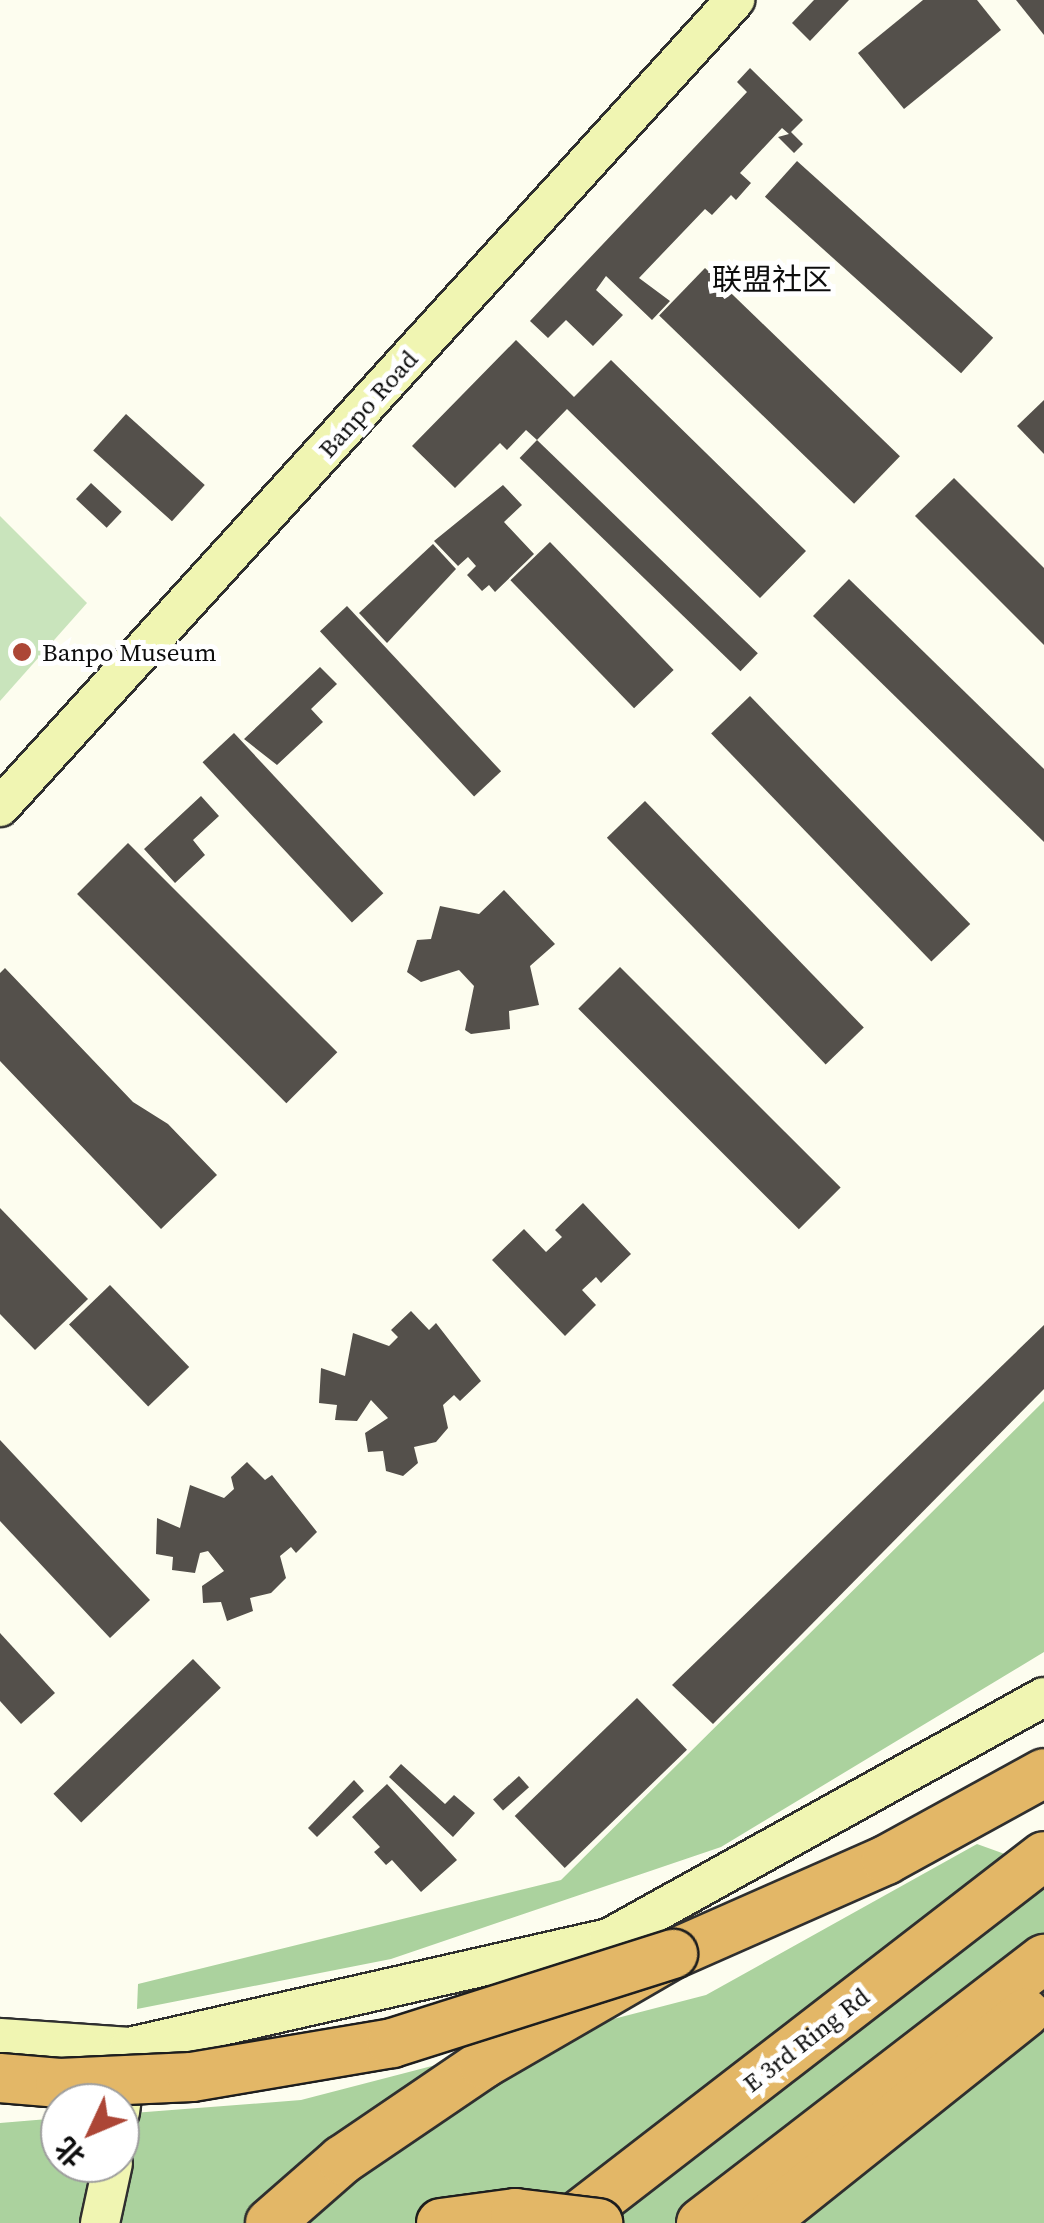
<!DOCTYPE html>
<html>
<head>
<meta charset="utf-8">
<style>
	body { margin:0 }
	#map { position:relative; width:1044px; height:2223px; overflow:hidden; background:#fdfdef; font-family:"Source Serif 4","Noto Sans SC",serif }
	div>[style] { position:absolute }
	.green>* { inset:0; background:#c9e4bc }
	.forest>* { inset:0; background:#abd29e }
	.building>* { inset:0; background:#54504b; transform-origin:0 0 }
	.roads { filter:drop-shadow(2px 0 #2f2f2f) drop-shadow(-2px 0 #2f2f2f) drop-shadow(0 2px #2f2f2f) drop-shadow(0 -2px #2f2f2f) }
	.secondary>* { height:38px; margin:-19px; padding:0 19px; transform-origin:19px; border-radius:19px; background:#f0f5b2 }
	.highway>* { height:48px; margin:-24px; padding:0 24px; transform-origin:24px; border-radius:24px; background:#e3b767 }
	.bridges { filter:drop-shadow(2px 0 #1e1e1e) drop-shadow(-2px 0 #1e1e1e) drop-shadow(0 2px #1e1e1e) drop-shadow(0 -2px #1e1e1e) }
	.highway-bridge>* { height:48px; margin:-24px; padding:0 24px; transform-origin:24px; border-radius:24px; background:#e3b767 }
	.dots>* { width:28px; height:28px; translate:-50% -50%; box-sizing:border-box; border:5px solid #fff; border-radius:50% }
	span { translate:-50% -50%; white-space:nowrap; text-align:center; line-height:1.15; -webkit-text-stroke:10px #fff; paint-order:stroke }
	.street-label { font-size:25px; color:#0d0d0d }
	.poi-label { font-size:25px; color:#0d0d0d }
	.left { translate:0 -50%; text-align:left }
	.quarter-label { font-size:30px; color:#0d0d0d }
	.north { position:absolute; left:40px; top:2083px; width:100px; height:100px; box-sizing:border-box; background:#fff; border:2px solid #9e9e9e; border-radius:50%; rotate:226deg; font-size:28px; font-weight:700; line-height:40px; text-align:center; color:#0d0d0d }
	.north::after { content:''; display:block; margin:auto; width:35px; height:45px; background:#ac4636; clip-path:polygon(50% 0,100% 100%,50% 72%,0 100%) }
</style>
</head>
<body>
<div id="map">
	<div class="green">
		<div style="clip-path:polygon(0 516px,87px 603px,0 701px)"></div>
	</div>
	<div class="forest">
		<div style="clip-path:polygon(1044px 1401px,1044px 1652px,721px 1847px,391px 1959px,137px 2009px,138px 1984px,561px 1880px)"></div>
		<div style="clip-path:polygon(977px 1844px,1044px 1868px,1044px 2223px,0 2223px,0 2123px,60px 2118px,60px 2163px,120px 2163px,120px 2114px,301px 2100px,706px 1995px)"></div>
	</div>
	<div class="building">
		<div style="clip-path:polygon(814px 0,849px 0,810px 41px,792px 23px)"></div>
		<div style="clip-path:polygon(923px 0,977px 0,1001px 30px,904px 109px,858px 53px)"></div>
		<div style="clip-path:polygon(1016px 0,1044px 0,1044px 35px)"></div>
		<div style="clip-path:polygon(750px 68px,803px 120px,791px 132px,803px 144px,794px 153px,778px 137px,789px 134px,782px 128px,740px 173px,751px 183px,736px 200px,731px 195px,712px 215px,705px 209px,639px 278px,670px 301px,652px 320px,606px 276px,596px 290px,623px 315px,593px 346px,566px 320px,548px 338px,530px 321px,747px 92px,737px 82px)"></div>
		<div style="left:797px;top:161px;width:264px;height:48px;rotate:42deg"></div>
		<div style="left:705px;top:268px;width:271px;height:66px;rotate:44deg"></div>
		<div style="clip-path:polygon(516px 340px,574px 397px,611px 360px,806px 551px,760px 598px,567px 409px,537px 440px,526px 430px,507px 450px,500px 443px,455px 488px,412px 446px)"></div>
		<div style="clip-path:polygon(1044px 400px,1044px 454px,1017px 426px)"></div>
		<div style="left:126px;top:414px;width:106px;height:49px;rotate:42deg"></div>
		<div style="left:537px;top:440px;width:307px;height:25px;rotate:44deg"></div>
		<div style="clip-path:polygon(954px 478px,1044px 568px,1044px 645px,915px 516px)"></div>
		<div style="left:91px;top:483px;width:42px;height:22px;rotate:43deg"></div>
		<div style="clip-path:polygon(503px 485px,522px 505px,504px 522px,534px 554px,495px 592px,489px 585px,482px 591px,467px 575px,476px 566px,468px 557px,458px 566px,434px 541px)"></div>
		<div style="left:550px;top:542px;width:178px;height:55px;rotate:46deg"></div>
		<div style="clip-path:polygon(433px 544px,456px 569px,387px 643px,359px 613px)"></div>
		<div style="clip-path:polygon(849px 579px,1044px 769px,1044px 842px,813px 616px)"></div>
		<div style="left:347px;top:606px;width:226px;height:37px;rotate:47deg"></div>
		<div style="clip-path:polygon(320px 667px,337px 684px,311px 709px,323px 722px,277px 765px,244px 739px)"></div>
		<div style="left:750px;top:696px;width:317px;height:54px;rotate:46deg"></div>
		<div style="left:234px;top:733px;width:219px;height:43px;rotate:47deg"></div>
		<div style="clip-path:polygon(201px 796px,219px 816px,193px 840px,205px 855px,175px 883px,144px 849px)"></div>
		<div style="left:645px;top:801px;width:315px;height:53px;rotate:46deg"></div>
		<div style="left:128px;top:843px;width:296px;height:72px;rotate:45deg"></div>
		<div style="clip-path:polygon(504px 890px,555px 944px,530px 966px,539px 1005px,509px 1011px,510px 1029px,471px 1034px,465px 1030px,474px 986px,459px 970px,421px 982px,407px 972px,417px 940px,431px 939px,440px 906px,479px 914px)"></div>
		<div style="left:620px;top:967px;width:312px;height:59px;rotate:45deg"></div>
		<div style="clip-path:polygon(5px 968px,133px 1102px,168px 1124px,217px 1175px,161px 1229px,0 1061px,0 973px)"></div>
		<div style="clip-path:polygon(583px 1203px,631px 1254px,601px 1283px,596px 1277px,582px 1290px,596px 1305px,565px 1336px,492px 1260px,524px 1229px,546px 1252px,562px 1237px,555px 1230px)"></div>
		<div style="clip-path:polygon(0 1208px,88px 1299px,35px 1350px,0 1314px)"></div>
		<div style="left:110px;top:1285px;width:114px;height:57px;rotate:46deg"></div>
		<div style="clip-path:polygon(411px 1311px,429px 1330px,436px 1323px,481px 1381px,460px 1401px,454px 1395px,443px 1405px,448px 1428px,436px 1442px,414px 1447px,418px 1463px,403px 1476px,386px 1471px,383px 1451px,368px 1452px,365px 1433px,388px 1418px,371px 1400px,357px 1421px,335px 1420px,337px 1405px,319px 1403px,321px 1368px,345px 1376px,353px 1333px,389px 1346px,398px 1337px,391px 1330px)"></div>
		<div style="clip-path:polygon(1044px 1325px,1044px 1389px,713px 1724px,672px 1685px)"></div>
		<div style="clip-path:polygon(0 1440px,150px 1600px,110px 1638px,0 1521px)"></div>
		<div style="clip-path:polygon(247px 1462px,265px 1480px,272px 1475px,317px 1532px,296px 1553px,291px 1547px,280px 1556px,286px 1578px,271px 1593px,250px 1598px,253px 1611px,227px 1621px,221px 1602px,203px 1603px,202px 1586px,224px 1571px,208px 1551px,200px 1553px,195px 1573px,172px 1570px,173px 1557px,156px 1554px,157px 1518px,180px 1528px,190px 1485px,224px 1498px,234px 1489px,231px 1477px)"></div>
		<div style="clip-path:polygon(0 1633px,55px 1693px,21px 1724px,0 1701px)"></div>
		<div style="left:193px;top:1659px;width:40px;height:194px;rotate:46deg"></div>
		<div style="left:637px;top:1698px;width:72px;height:170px;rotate:46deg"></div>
		<div style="clip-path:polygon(401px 1764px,445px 1804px,454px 1795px,475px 1813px,453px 1837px,389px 1777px)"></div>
		<div style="left:519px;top:1776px;width:15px;height:35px;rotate:48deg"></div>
		<div style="clip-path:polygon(354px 1780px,364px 1791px,317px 1837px,308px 1828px)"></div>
		<div style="clip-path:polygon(387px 1784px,457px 1860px,421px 1892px,392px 1860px,386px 1865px,374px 1852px,380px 1847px,352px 1817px)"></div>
	</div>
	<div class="roads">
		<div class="secondary">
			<div style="left:0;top:807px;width:1092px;rotate:-47.67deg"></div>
			<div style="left:0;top:2038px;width:129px;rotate:4deg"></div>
			<div style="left:129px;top:2047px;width:492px;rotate:-12.8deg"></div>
			<div style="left:609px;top:1938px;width:497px;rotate:-29deg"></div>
			<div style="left:120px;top:2112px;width:58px;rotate:-82deg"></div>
			<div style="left:100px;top:2223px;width:61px;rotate:-77.8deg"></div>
		</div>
		<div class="highway">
			<div style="left:270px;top:2223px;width:96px;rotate:-41.2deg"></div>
			<div style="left:342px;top:2160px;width:171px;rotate:-34.2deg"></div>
			<div style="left:483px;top:2064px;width:220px;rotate:-30.1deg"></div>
			<div style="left:673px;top:1954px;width:233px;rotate:-23.8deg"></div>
			<div style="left:886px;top:1860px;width:180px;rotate:-28.8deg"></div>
			<div style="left:569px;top:2223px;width:600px;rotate:-37.69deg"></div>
			<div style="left:701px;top:2223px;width:433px;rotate:-37.6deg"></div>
			<div style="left:762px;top:2223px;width:337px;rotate:-38.6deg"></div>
		</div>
	</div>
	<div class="bridges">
		<div class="highway-bridge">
			<div style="left:0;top:2078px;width:60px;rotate:4.8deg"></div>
			<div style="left:60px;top:2083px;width:132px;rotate:-2.6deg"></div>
			<div style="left:192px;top:2077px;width:203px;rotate:-9.6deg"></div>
			<div style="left:392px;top:2043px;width:295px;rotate:-17.6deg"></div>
			<div style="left:441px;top:2223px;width:75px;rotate:-7.7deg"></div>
			<div style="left:515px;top:2213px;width:84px;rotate:6.9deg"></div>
		</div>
	</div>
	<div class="dots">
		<div style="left:22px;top:652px;background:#ac4636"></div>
	</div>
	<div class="street-label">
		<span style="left:368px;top:404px;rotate:-48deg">Banpo Road</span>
		<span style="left:806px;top:2040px;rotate:-38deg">E 3rd Ring Rd</span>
	</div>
	<div class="poi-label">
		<span class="left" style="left:42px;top:652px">Banpo Museum</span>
	</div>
	<div class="quarter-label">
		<span style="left:772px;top:280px">联盟社区</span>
	</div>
	<div class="north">北</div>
</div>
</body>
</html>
